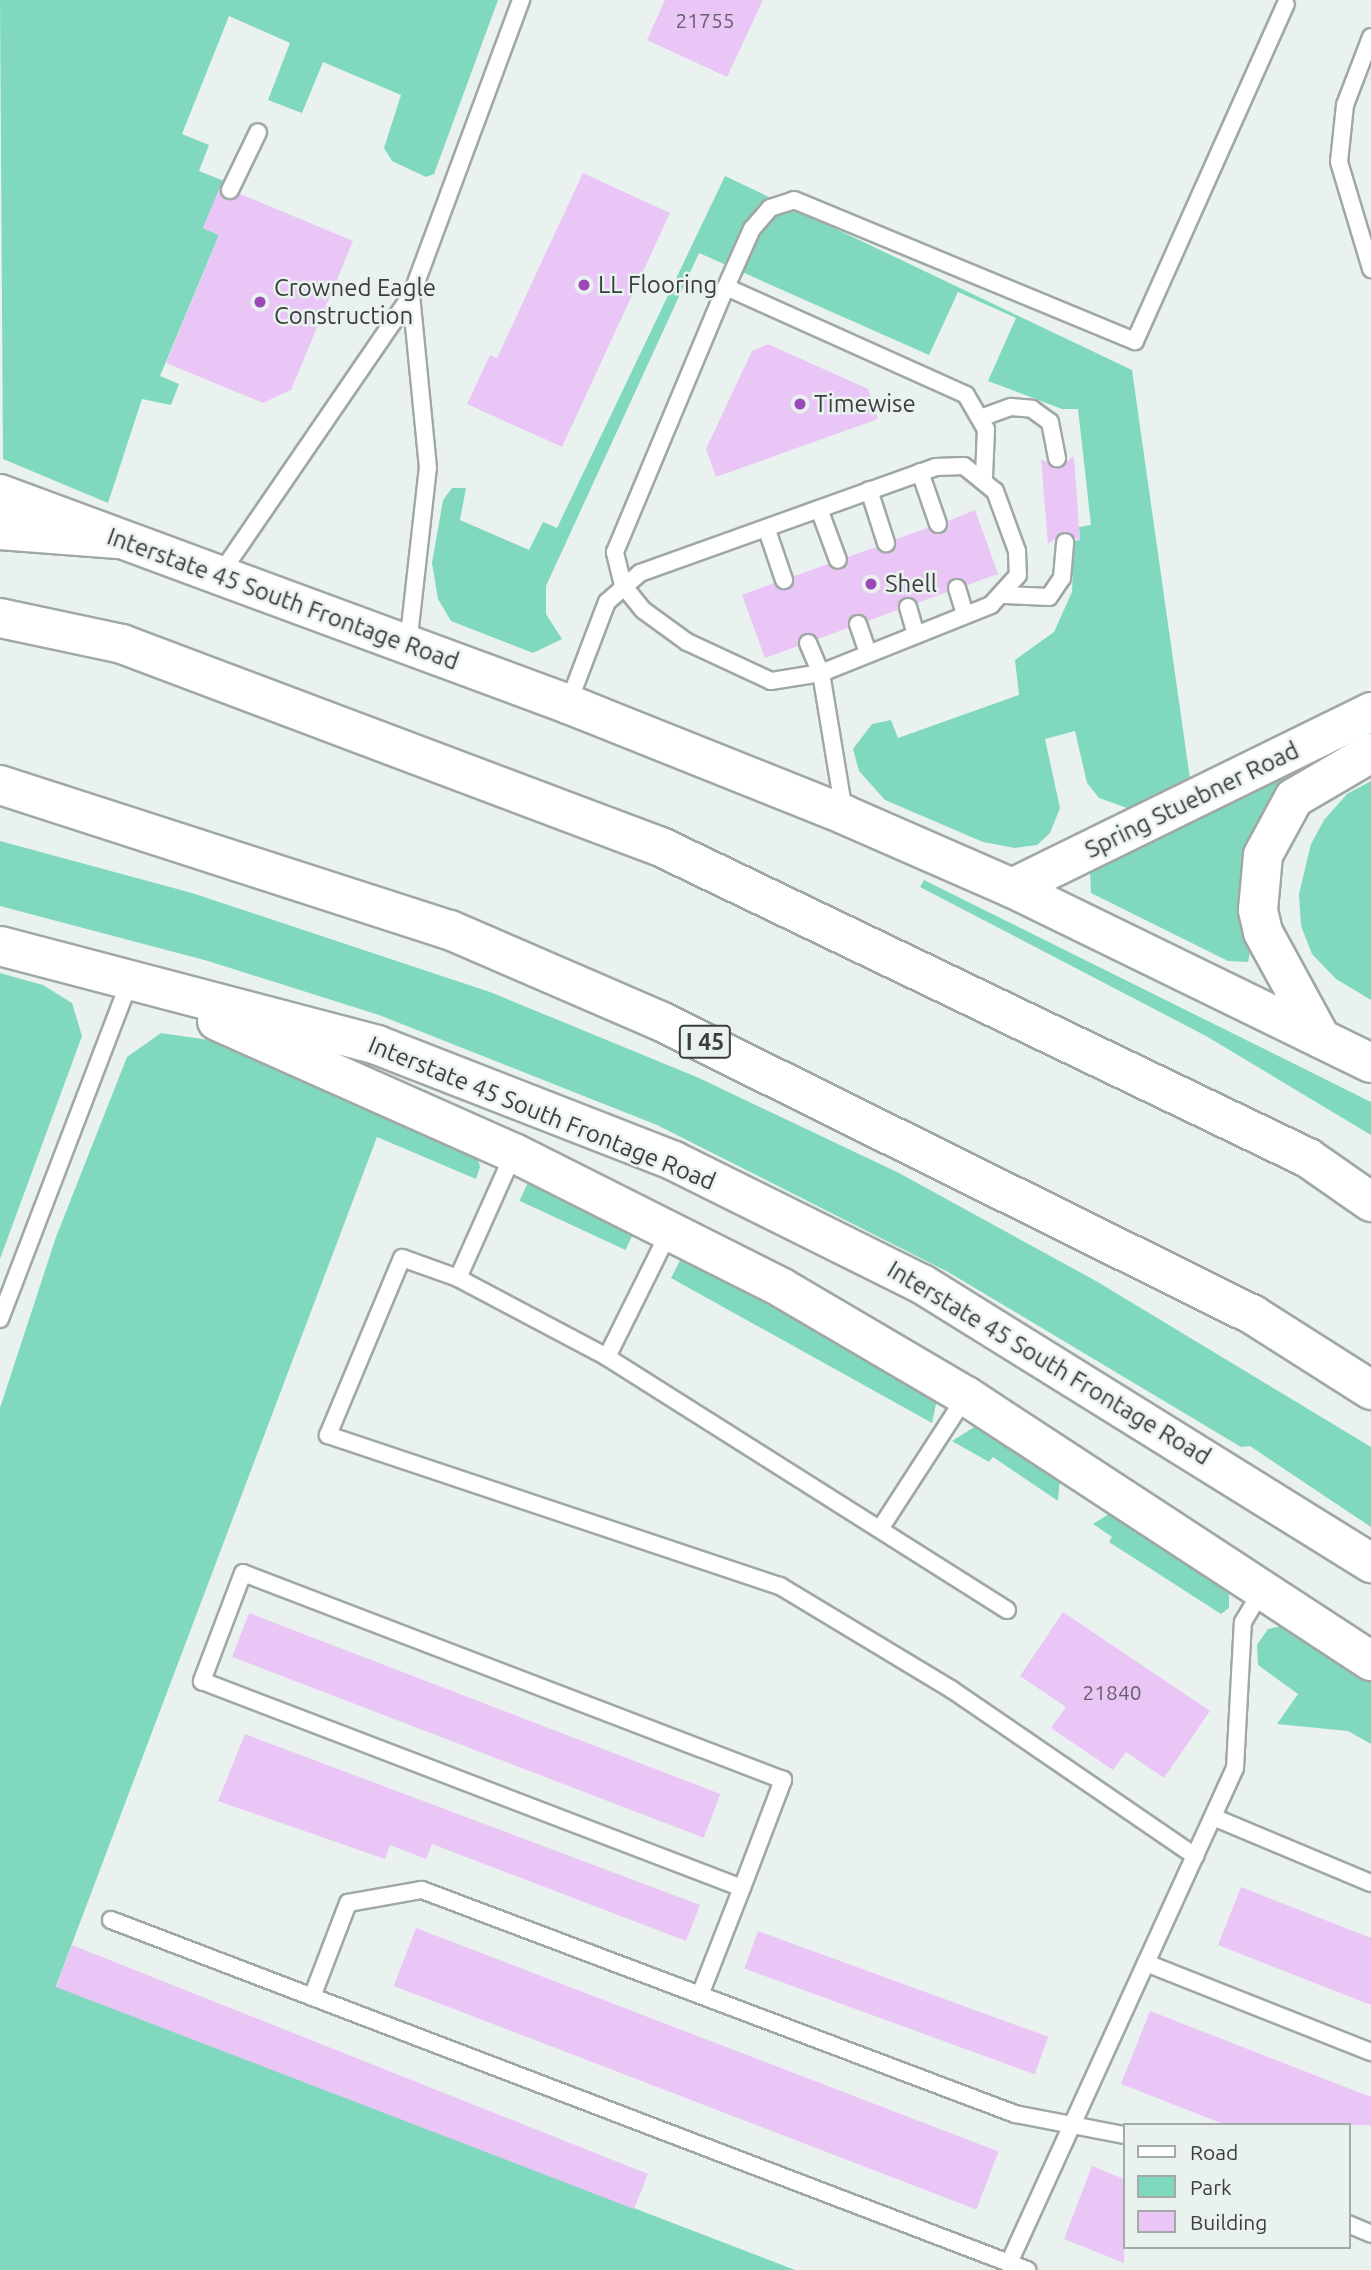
<!DOCTYPE html>
<html>
<head>
<meta charset="utf-8">
<style>
	body { margin:0 }
	#map { position:relative; width:1371px; height:2270px; overflow:hidden; background:#eaf2ef; font-family:Ubuntu,sans-serif }
	div>[style] { position:absolute }
	.green>* { inset:0; background:#80d9bf; transform-origin:0 0 }
	.building>* { inset:0; background:#eac6f6; transform-origin:0 0 }
	.roads { filter:drop-shadow(2px 0 #a0a8a5) drop-shadow(-2px 0 #a0a8a5) drop-shadow(0 2px #a0a8a5) drop-shadow(0 -2px #a0a8a5) }
	.lane>* { height:16px; margin:-8px; padding:0 8px; transform-origin:8px; border-radius:8px; background:#fff }
	.secondary>* { height:38px; margin:-19px; padding:0 19px; transform-origin:19px; border-radius:19px; background:#fff }
	.highway>* { height:38px; margin:-19px; padding:0 19px; transform-origin:19px; border-radius:19px; background:#fff }
	.dots>* { width:19px; height:19px; translate:-50% -50%; box-sizing:border-box; border:4px solid #eaf2ef; border-radius:50% }
	span { translate:-50% -50%; white-space:nowrap; text-align:center; line-height:1.15; -webkit-text-stroke:5px #eaf2ef; paint-order:stroke }
	.number-label { font-size:21px; color:#67606b }
	.number-label span { -webkit-text-stroke-width:0 }
	.shield-label span { padding:2px 5px; background:#eaf2ef; border:2px solid; border-radius:5px; -webkit-text-stroke-width:0 }
	.shield-label { font-size:23px; color:#3b3e3d; font-weight:700 }
	.poi-label { font-size:24px; color:#3b3e3d }
	.left { translate:0 -50%; text-align:left }
	.street-label { font-size:24px; color:#3b3e3d }
	.legend { position:absolute; left:1123px; top:2123px; width:228px; height:126px; box-sizing:border-box; background:#eaf2ef; border:2px solid #a4aaa8; margin:0; padding:9px 12px; list-style:none; font-size:21px; color:#3b3e3d }
	.legend li { display:flex; align-items:center; gap:14px; height:35px }
	.legend b { width:35px; border:2px solid #a4aaa8 }
</style>
</head>
<body>
<div id="map">
	<div class="green">
		<div style="clip-path:polygon(0 0,498px 0,434px 174px,426px 177px,392px 161px,384px 148px,401px 95px,323px 62px,302px 113px,268px 100px,290px 43px,229px 16px,182px 134px,209px 145px,199px 171px,224px 181px,203px 228px,219px 235px,160px 376px,179px 384px,171px 405px,142px 399px,108px 503px,3px 459px)"></div>
		<div style="clip-path:polygon(725px 176px,1132px 370px,1190px 779px,1130px 809px,1099px 798px,1087px 783px,1075px 731px,1045px 739px,1060px 808px,1050px 833px,1037px 845px,1015px 848px,983px 842px,885px 800px,859px 771px,853px 749px,872px 724px,891px 720px,898px 738px,1019px 695px,1015px 660px,1054px 632px,1072px 592px,1074px 541px,1080px 540px,1079px 527px,1091px 525px,1078px 409px,1062px 409px,988px 381px,1016px 318px,958px 292px,929px 355px,699px 253px,546px 586px,546px 614px,562px 639px,533px 653px,451px 621px,438px 599px,432px 563px,443px 500px,452px 488px,466px 488px,460px 520px,529px 550px,543px 522px,557px 528px)"></div>
		<div style="clip-path:polygon(1278px 775px,1285px 781px,1248px 962px,1228px 961px,1091px 893px,1090px 873px)"></div>
		<div style="clip-path:polygon(1371px 781px,1371px 1000px,1336px 979px,1312px 954px,1301px 926px,1299px 894px,1311px 844px,1324px 820px,1347px 794px)"></div>
		<div style="clip-path:polygon(0 841px,192px 893px,490px 992px,699px 1078px,899px 1173px,1096px 1281px,1371px 1447px,1371px 1527px,1250px 1446px,1241px 1447px,948px 1272px,657px 1125px,379px 1015px,208px 961px,0 906px)"></div>
		<div style="clip-path:polygon(924px 880px,1371px 1102px,1371px 1135px,1206px 1036px,920px 887px)"></div>
		<div style="clip-path:polygon(0 973px,43px 985px,72px 1003px,82px 1036px,0 1259px)"></div>
		<div style="clip-path:polygon(161px 1033px,216px 1041px,476px 1152px,480px 1167px,476px 1179px,377px 1137px,56px 1986px,795px 2270px,0 2270px,0 1408px,56px 1237px,127px 1057px)"></div>
		<div style="left:530px;top:1178px;width:117px;height:25px;rotate:25deg"></div>
		<div style="clip-path:polygon(684px 1253px,937px 1399px,932px 1423px,671px 1278px)"></div>
		<div style="clip-path:polygon(979px 1424px,1060px 1477px,1058px 1501px,993px 1457px,989px 1462px,952px 1441px)"></div>
		<div style="clip-path:polygon(1112px 1512px,1229px 1588px,1229px 1608px,1221px 1614px,1109px 1542px,1112px 1537px,1093px 1524px)"></div>
		<div style="clip-path:polygon(1283px 1626px,1371px 1677px,1371px 1744px,1348px 1731px,1277px 1724px,1298px 1694px,1258px 1665px,1257px 1645px,1268px 1629px)"></div>
	</div>
	<div class="building">
		<div style="clip-path:polygon(665px 0,763px 0,727px 77px,647px 40px)"></div>
		<div style="clip-path:polygon(583px 173px,670px 213px,562px 447px,467px 404px,490px 355px,497px 358px)"></div>
		<div style="clip-path:polygon(220px 187px,226px 200px,240px 194px,353px 241px,291px 390px,263px 403px,166px 363px,219px 235px,203px 228px)"></div>
		<div style="clip-path:polygon(768px 344px,868px 389px,878px 419px,716px 477px,706px 449px,752px 351px)"></div>
		<div style="clip-path:polygon(1074px 456px,1080px 541px,1065px 532px,1048px 544px,1041px 459px,1058px 468px)"></div>
		<div style="clip-path:polygon(975px 510px,998px 574px,967px 585px,953px 578px,947px 592px,917px 603px,904px 597px,898px 610px,868px 621px,854px 614px,848px 628px,818px 639px,804px 633px,798px 646px,765px 658px,742px 595px,774px 583px,788px 590px,794px 576px,828px 564px,841px 570px,848px 557px,876px 547px,890px 553px,896px 539px,928px 528px,942px 534px,948px 521px)"></div>
		<div style="clip-path:polygon(1063px 1612px,1210px 1711px,1164px 1778px,1126px 1752px,1113px 1770px,1051px 1728px,1066px 1707px,1020px 1676px)"></div>
		<div style="left:249px;top:1613px;width:505px;height:47px;rotate:21deg"></div>
		<div style="clip-path:polygon(245px 1734px,700px 1905px,686px 1941px,432px 1844px,426px 1859px,390px 1845px,385px 1859px,218px 1801px)"></div>
		<div style="clip-path:polygon(1241px 1887px,1371px 1938px,1371px 2005px,1218px 1945px)"></div>
		<div style="left:416px;top:1928px;width:624px;height:62px;rotate:21deg"></div>
		<div style="left:758px;top:1931px;width:309px;height:40px;rotate:20deg"></div>
		<div style="clip-path:polygon(72px 1945px,648px 2174px,634px 2209px,56px 1987px)"></div>
		<div style="clip-path:polygon(1150px 2011px,1371px 2097px,1371px 2125px,1226px 2125px,1121px 2084px)"></div>
		<div style="clip-path:polygon(1092px 2166px,1124px 2179px,1124px 2263px,1064px 2239px)"></div>
	</div>
	<div class="roads">
		<div class="lane">
			<div style="left:1371px;top:37px;width:73px;rotate:110.9deg"></div>
			<div style="left:1345px;top:105px;width:57px;rotate:96deg"></div>
			<div style="left:1339px;top:162px;width:112px;rotate:73.3deg"></div>
			<div style="left:230px;top:190px;width:64px;rotate:-64.2deg"></div>
			<div style="left:726px;top:287px;width:64px;rotate:-65.9deg"></div>
			<div style="left:752px;top:229px;width:28px;rotate:-49deg"></div>
			<div style="left:770px;top:208px;width:25px;rotate:-18deg"></div>
			<div style="left:794px;top:200px;width:369px;rotate:22.5deg"></div>
			<div style="left:1135px;top:341px;width:369px;rotate:-65.9deg"></div>
			<div style="left:983px;top:417px;width:30px;rotate:-20deg"></div>
			<div style="left:1011px;top:407px;width:21px;rotate:5deg"></div>
			<div style="left:1032px;top:409px;width:22px;rotate:36deg"></div>
			<div style="left:1050px;top:422px;width:37px;rotate:79deg"></div>
			<div style="left:920px;top:472px;width:55px;rotate:70.9deg"></div>
			<div style="left:869px;top:490px;width:56px;rotate:72.2deg"></div>
			<div style="left:819px;top:509px;width:54px;rotate:69.6deg"></div>
			<div style="left:767px;top:530px;width:53px;rotate:71.2deg"></div>
			<div style="left:219px;top:576px;width:340px;rotate:-55.6deg"></div>
			<div style="left:411px;top:296px;width:316px;rotate:-69.6deg"></div>
			<div style="left:957px;top:588px;width:28px;rotate:73deg"></div>
			<div style="left:1005px;top:595px;width:44px;rotate:2.6deg"></div>
			<div style="left:1049px;top:597px;width:23px;rotate:-56deg"></div>
			<div style="left:1062px;top:578px;width:36px;rotate:-85deg"></div>
			<div style="left:908px;top:607px;width:29px;rotate:74deg"></div>
			<div style="left:858px;top:624px;width:31px;rotate:71deg"></div>
			<div style="left:808px;top:643px;width:33px;rotate:67deg"></div>
			<div style="left:821px;top:673px;width:51px;rotate:170.9deg"></div>
			<div style="left:771px;top:681px;width:93px;rotate:-155.1deg"></div>
			<div style="left:687px;top:642px;width:54px;rotate:-144deg"></div>
			<div style="left:643px;top:610px;width:32px;rotate:-129deg"></div>
			<div style="left:623px;top:585px;width:34px;rotate:-104deg"></div>
			<div style="left:615px;top:552px;width:287px;rotate:-67.3deg"></div>
			<div style="left:726px;top:287px;width:263px;rotate:24.2deg"></div>
			<div style="left:966px;top:395px;width:39px;rotate:60deg"></div>
			<div style="left:986px;top:429px;width:48px;rotate:92.4deg"></div>
			<div style="left:408px;top:645px;width:178px;rotate:-83.6deg"></div>
			<div style="left:428px;top:468px;width:173px;rotate:-95.6deg"></div>
			<div style="left:568px;top:704px;width:109px;rotate:-69.1deg"></div>
			<div style="left:607px;top:602px;width:44px;rotate:-41.3deg"></div>
			<div style="left:640px;top:573px;width:314px;rotate:-19.7deg"></div>
			<div style="left:936px;top:467px;width:28px;rotate:-2deg"></div>
			<div style="left:964px;top:466px;width:40px;rotate:39deg"></div>
			<div style="left:995px;top:491px;width:64px;rotate:69.9deg"></div>
			<div style="left:1017px;top:551px;width:24px;rotate:88deg"></div>
			<div style="left:1018px;top:575px;width:40px;rotate:132deg"></div>
			<div style="left:991px;top:605px;width:183px;rotate:158.2deg"></div>
			<div style="left:821px;top:673px;width:141px;rotate:80.6deg"></div>
			<div style="left:458px;top:1278px;width:137px;rotate:-65.9deg"></div>
			<div style="left:0;top:1319px;width:363px;rotate:-69deg"></div>
			<div style="left:607px;top:1357px;width:142px;rotate:-63.6deg"></div>
			<div style="left:880px;top:1529px;width:158px;rotate:-57.1deg"></div>
			<div style="left:1007px;top:1610px;width:473px;rotate:-147.7deg"></div>
			<div style="left:607px;top:1357px;width:169px;rotate:-152.1deg"></div>
			<div style="left:458px;top:1278px;width:59px;rotate:-160.3deg"></div>
			<div style="left:402px;top:1258px;width:192px;rotate:112.7deg"></div>
			<div style="left:328px;top:1435px;width:477px;rotate:18.5deg"></div>
			<div style="left:780px;top:1586px;width:200px;rotate:31.1deg"></div>
			<div style="left:951px;top:1689px;width:296px;rotate:34.4deg"></div>
			<div style="left:1213px;top:1817px;width:171px;rotate:22.7deg"></div>
			<div style="left:111px;top:1920px;width:981px;rotate:20.91deg"></div>
			<div style="left:1146px;top:1963px;width:242px;rotate:21.6deg"></div>
			<div style="left:700px;top:1995px;width:115px;rotate:-68.6deg"></div>
			<div style="left:742px;top:1888px;width:116px;rotate:-69.2deg"></div>
			<div style="left:783px;top:1780px;width:578px;rotate:-159.03deg"></div>
			<div style="left:243px;top:1573px;width:116px;rotate:110.8deg"></div>
			<div style="left:202px;top:1681px;width:578px;rotate:20.97deg"></div>
			<div style="left:312px;top:1997px;width:101px;rotate:-69deg"></div>
			<div style="left:348px;top:1903px;width:75px;rotate:-10deg"></div>
			<div style="left:422px;top:1890px;width:634px;rotate:20.69deg"></div>
			<div style="left:1015px;top:2114px;width:111px;rotate:10.9deg"></div>
			<div style="left:1348px;top:2224px;width:25px;rotate:23deg"></div>
			<div style="left:1009px;top:2263px;width:544px;rotate:-65.46deg"></div>
			<div style="left:1235px;top:1768px;width:146px;rotate:-86.9deg"></div>
			<div style="left:1243px;top:1622px;width:39px;rotate:-59deg"></div>
		</div>
		<div class="secondary">
			<div style="left:0;top:494px;width:606px;rotate:20.29deg"></div>
			<div style="left:568px;top:704px;width:298px;rotate:21.8deg"></div>
			<div style="left:845px;top:815px;width:182px;rotate:23.6deg"></div>
			<div style="left:1012px;top:888px;width:399px;rotate:26deg"></div>
			<div style="left:1012px;top:888px;width:400px;rotate:-26.1deg"></div>
			<div style="left:0;top:946px;width:390px;rotate:14.7deg"></div>
			<div style="left:377px;top:1045px;width:319px;rotate:21.3deg"></div>
			<div style="left:674px;top:1161px;width:277px;rotate:26.4deg"></div>
			<div style="left:922px;top:1284px;width:529px;rotate:31.86deg"></div>
			<div style="left:217px;top:1021px;width:325px;rotate:24deg"></div>
			<div style="left:514px;top:1153px;width:300px;rotate:26.7deg"></div>
			<div style="left:782px;top:1288px;width:213px;rotate:30.4deg"></div>
			<div style="left:966px;top:1396px;width:484px;rotate:33.2deg"></div>
			<div style="left:1318px;top:1033px;width:115px;rotate:-118.6deg"></div>
			<div style="left:1263px;top:932px;width:23px;rotate:-103deg"></div>
			<div style="left:1258px;top:910px;width:55px;rotate:-84.8deg"></div>
			<div style="left:1263px;top:855px;width:65px;rotate:-61.5deg"></div>
			<div style="left:1294px;top:798px;width:89px;rotate:-30.3deg"></div>
		</div>
		<div class="highway">
			<div style="left:0;top:530px;width:118px;rotate:4.4deg"></div>
			<div style="left:0;top:618px;width:125px;rotate:12deg"></div>
			<div style="left:122px;top:644px;width:576px;rotate:20.64deg"></div>
			<div style="left:661px;top:847px;width:718px;rotate:25.67deg"></div>
			<div style="left:1308px;top:1158px;width:77px;rotate:34.9deg"></div>
			<div style="left:0;top:785px;width:473px;rotate:17.9deg"></div>
			<div style="left:450px;top:930px;width:227px;rotate:23.4deg"></div>
			<div style="left:658px;top:1020px;width:664px;rotate:26.37deg"></div>
			<div style="left:1253px;top:1315px;width:140px;rotate:32.4deg"></div>
		</div>
	</div>
	<div class="dots">
		<div style="left:584px;top:285px;background:#9c48b7"></div>
		<div style="left:260px;top:302px;background:#9c48b7"></div>
		<div style="left:800px;top:404px;background:#9c48b7"></div>
		<div style="left:871px;top:584px;background:#9c48b7"></div>
	</div>
	<div class="number-label">
		<span style="left:705px;top:20px">21755</span>
		<span style="left:1112px;top:1692px">21840</span>
	</div>
	<div class="shield-label">
		<span style="left:705px;top:1042px">I 45</span>
	</div>
	<div class="poi-label">
		<span class="left" style="left:598px;top:285px">LL Flooring</span>
		<span class="left" style="left:274px;top:302px">Crowned Eagle<br>Construction</span>
		<span class="left" style="left:814px;top:404px">Timewise</span>
		<span class="left" style="left:885px;top:584px">Shell</span>
	</div>
	<div class="street-label">
		<span style="left:283px;top:599px;rotate:20deg">Interstate 45 South Frontage Road</span>
		<span style="left:1192px;top:800px;rotate:-26deg">Spring Stuebner Road</span>
		<span style="left:542px;top:1113px;rotate:22deg">Interstate 45 South Frontage Road</span>
		<span style="left:1049px;top:1363px;rotate:31deg">Interstate 45 South Frontage Road</span>
	</div>
	<ul class="legend">
	<li><b style="height:9px;background:#fff"></b>Road</li>
	<li><b style="height:19px;background:#80d9bf"></b>Park</li>
	<li><b style="height:19px;background:#eac6f6"></b>Building</li>
	</ul>
</div>
</body>
</html>
